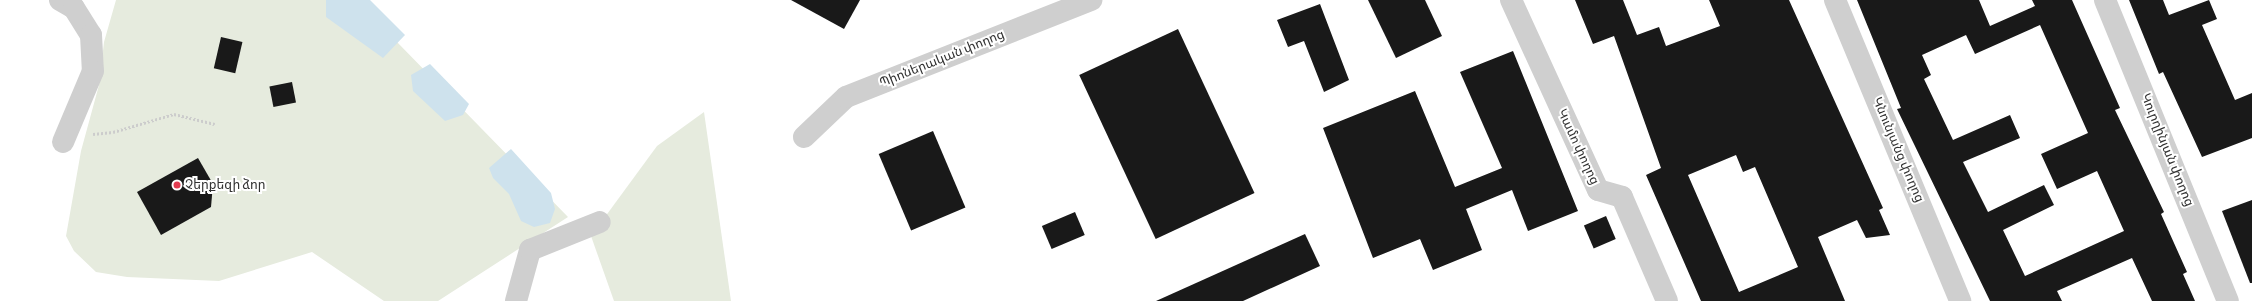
<!DOCTYPE html>
<html>
<head>
<meta charset="utf-8">
<style>
	body { margin:0 }
	#map { position:relative; width:2252px; height:301px; overflow:hidden; background:#fff; font-family:"Sofia Sans Condensed","Noto Sans Armenian",sans-serif }
	div>[style] { position:absolute }
	.green>* { inset:0; background:#e6ebde }
	.water>* { inset:0; background:#cee2ed }
	.building>* { inset:0; background:#191919; transform-origin:0 0 }
	.path>* { height:2.5px; margin-top:-1.25px; transform-origin:0; background:repeating-linear-gradient(90deg,#ccc 0 2px,transparent 0 4px) }
	.minor>* { height:22px; margin:-11px; padding:0 11px; transform-origin:11px; border-radius:11px; background:#cfcfcf }
	.dots>* { width:11px; height:11px; translate:-50% -50%; box-sizing:border-box; border:2px solid #fff; border-radius:50% }
	span { translate:-50% -50%; white-space:nowrap; text-align:center; line-height:1.15; -webkit-text-stroke:4px #fff; paint-order:stroke }
	.street-label { font-size:13px; color:#323232 }
	.poi-label { font-size:13px; color:#323232 }
	.left { translate:0 -50%; text-align:left }
</style>
</head>
<body>
<div id="map">
	<div class="green">
		<div style="clip-path:polygon(116px 0,356px 0,568px 217px,438px 301px,384px 301px,312px 252px,219px 281px,127px 277px,96px 272px,74px 251px,66px 236px,81px 151px,99px 85px,104px 42px)"></div>
		<div style="clip-path:polygon(704px 112px,731px 301px,614px 301px,591px 236px,657px 146px)"></div>
	</div>
	<div class="water">
		<div style="clip-path:polygon(326px 0,370px 0,405px 35px,383px 58px,326px 17px)"></div>
		<div style="clip-path:polygon(430px 64px,469px 104px,463px 115px,445px 121px,413px 91px,411px 75px)"></div>
		<div style="clip-path:polygon(511px 149px,551px 193px,555px 209px,550px 223px,534px 227px,521px 221px,509px 194px,493px 178px,489px 168px)"></div>
	</div>
	<div class="building">
		<div style="clip-path:polygon(791px 0,860px 0,844px 29px)"></div>
		<div style="clip-path:polygon(1368px 0,1425px 0,1442px 36px,1396px 58px)"></div>
		<div style="clip-path:polygon(evenodd,1575px 0,1623px 0,1637px 35px,1659px 27px,1666px 46px,1720px 26px,1709px 0,1789px 0,1883px 208px,1879px 210px,1890px 235px,1866px 238px,1857px 220px,1818px 237px,1845px 301px,1701px 301px,1646px 175px,1661px 168px,1614px 36px,1593px 44px,1575px 0,1736px 155px,1743px 172px,1755px 167px,1798px 267px,1739px 292px,1688px 175px,1736px 155px)"></div>
		<div style="clip-path:polygon(evenodd,1857px 0,1979px 0,1990px 26px,2035px 6px,2032px 0,2072px 0,2120px 108px,2115px 110px,2164px 212px,2161px 214px,2187px 272px,2183px 274px,2195px 301px,2152px 301px,2132px 258px,2057px 291px,2062px 301px,1990px 301px,1897px 109px,1901px 108px,1857px 0,2040px 25px,2088px 133px,2041px 154px,2057px 189px,2097px 171px,2124px 231px,2025px 276px,2003px 230px,2054px 205px,2044px 185px,1988px 212px,1963px 162px,2020px 138px,2010px 115px,1953px 140px,1924px 79px,1931px 75px,1922px 55px,1966px 35px,1975px 54px,2040px 25px)"></div>
		<div style="clip-path:polygon(2129px 0,2163px 0,2169px 15px,2209px 0,2217px 19px,2202px 25px,2235px 100px,2252px 93px,2252px 138px,2202px 157px,2163px 72px,2159px 74px)"></div>
		<div style="clip-path:polygon(1320px 4px,1349px 80px,1324px 92px,1304px 41px,1288px 47px,1277px 20px)"></div>
		<div style="left:1178px;top:29px;width:181px;height:109px;rotate:65deg"></div>
		<div style="left:221px;top:37px;width:22px;height:32px;rotate:13deg"></div>
		<div style="clip-path:polygon(1513px 51px,1578px 211px,1528px 231px,1512px 190px,1466px 209px,1482px 250px,1433px 270px,1420px 239px,1373px 258px,1323px 128px,1415px 91px,1455px 187px,1502px 168px,1460px 72px)"></div>
		<div style="left:292px;top:82px;width:21px;height:23px;rotate:79deg"></div>
		<div style="left:933px;top:131px;width:83px;height:59px;rotate:67deg"></div>
		<div style="clip-path:polygon(198px 158px,213px 184px,211px 207px,161px 235px,137px 192px)"></div>
		<div style="clip-path:polygon(2252px 200px,2252px 283px,2250px 283px,2222px 211px)"></div>
		<div style="left:1075px;top:212px;width:25px;height:36px;rotate:67deg"></div>
		<div style="left:1606px;top:216px;width:25px;height:24px;rotate:67deg"></div>
		<div style="clip-path:polygon(1305px 234px,1320px 266px,1243px 301px,1156px 301px)"></div>
	</div>
	<div class="path">
		<div style="left:93px;top:134px;width:20px;rotate:-6deg"></div>
		<div style="left:113px;top:132px;width:64px;rotate:-16.4deg"></div>
		<div style="left:174px;top:114px;width:42px;rotate:13.7deg"></div>
	</div>
	<div class="minor">
		<div style="left:60px;top:0;width:16px;rotate:30deg"></div>
		<div style="left:74px;top:8px;width:32px;rotate:58deg"></div>
		<div style="left:91px;top:35px;width:36px;rotate:87deg"></div>
		<div style="left:93px;top:71px;width:77px;rotate:112.9deg"></div>
		<div style="left:1511px;top:0;width:209px;rotate:65.4deg"></div>
		<div style="left:1598px;top:190px;width:25px;rotate:16deg"></div>
		<div style="left:1622px;top:197px;width:113px;rotate:66.6deg"></div>
		<div style="left:1835px;top:0;width:326px;rotate:67.4deg"></div>
		<div style="left:2105px;top:0;width:325px;rotate:67.8deg"></div>
		<div style="left:804px;top:137px;width:58px;rotate:-43.6deg"></div>
		<div style="left:846px;top:97px;width:264px;rotate:-21.6deg"></div>
		<div style="left:516px;top:301px;width:53px;rotate:-74.6deg"></div>
		<div style="left:530px;top:250px;width:75px;rotate:-21.8deg"></div>
	</div>
	<div class="dots">
		<div style="left:177px;top:185px;background:#e23b50"></div>
	</div>
	<div class="street-label">
		<span style="left:942px;top:59px;rotate:-22deg">Պիոներական փողոց</span>
		<span style="left:1578px;top:147px;rotate:65deg">Կամո փողոց</span>
		<span style="left:1898px;top:150px;rotate:67deg">Կնունյանց փողոց</span>
		<span style="left:2167px;top:150px;rotate:68deg">Կուրղինյան փողոց</span>
	</div>
	<div class="poi-label">
		<span class="left" style="left:185px;top:185px">Չերքեզի ձոր</span>
	</div>
</div>
</body>
</html>
